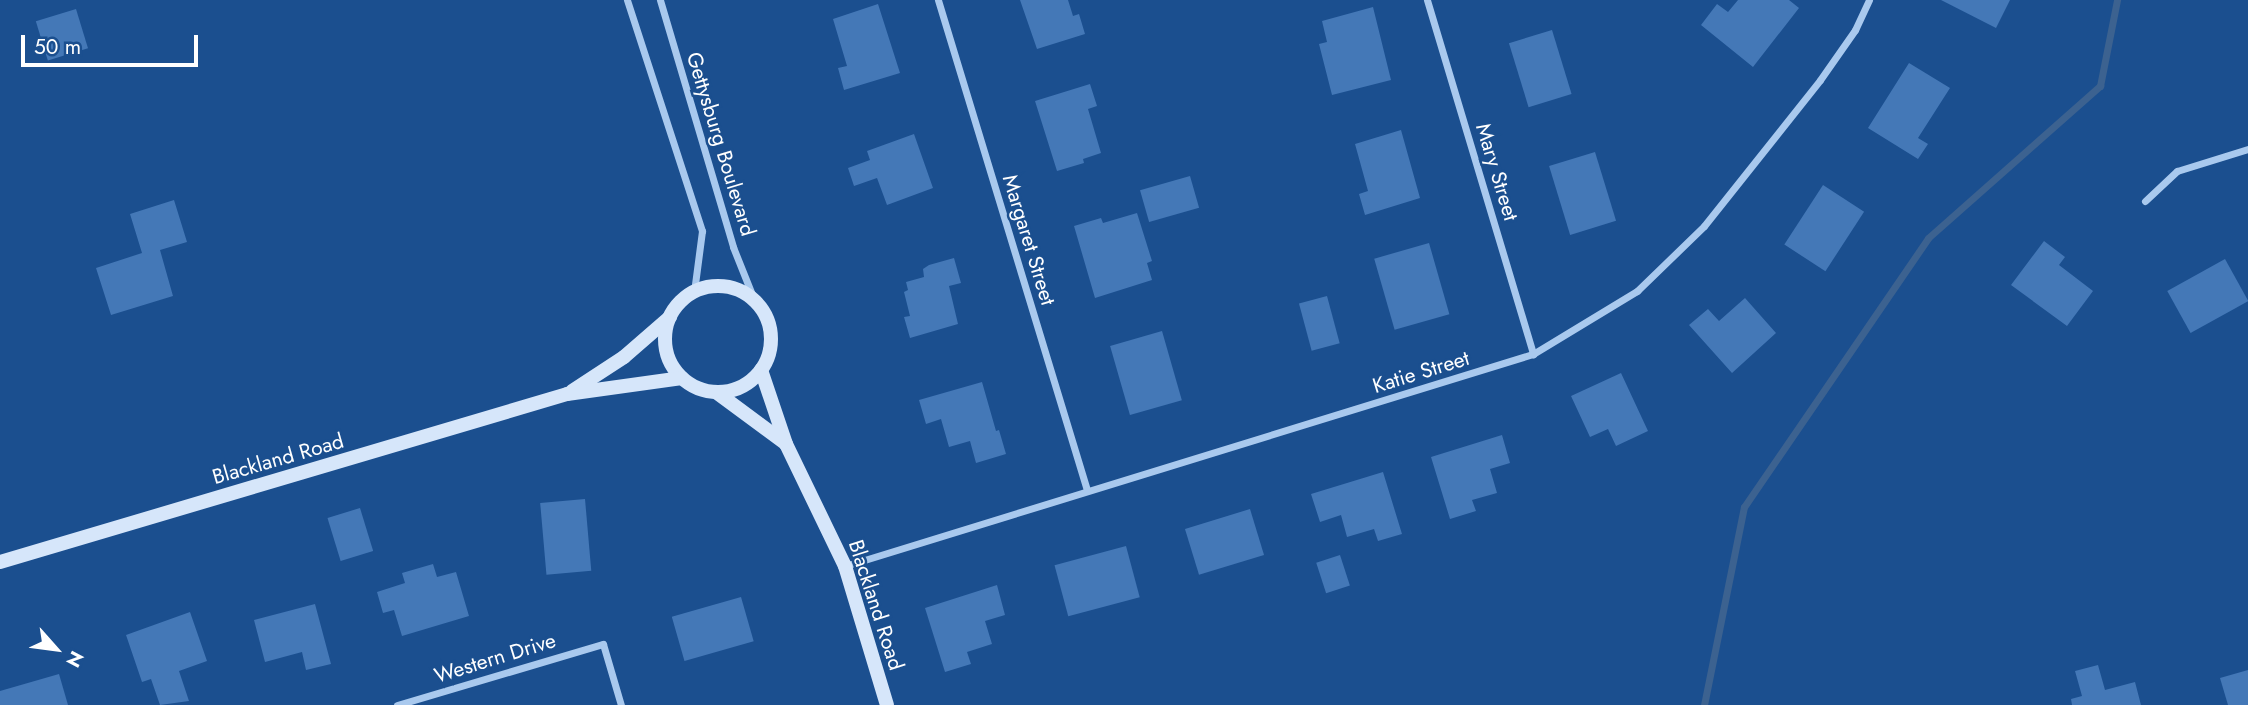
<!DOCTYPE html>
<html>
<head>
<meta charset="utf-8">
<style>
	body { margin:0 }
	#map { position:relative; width:2248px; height:705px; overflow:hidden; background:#1b4f8f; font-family:Jost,sans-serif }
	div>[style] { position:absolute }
	.stream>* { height:7px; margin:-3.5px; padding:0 3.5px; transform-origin:3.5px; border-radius:3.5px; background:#3c6290 }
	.building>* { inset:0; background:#4478b7; transform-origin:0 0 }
	.street>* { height:7px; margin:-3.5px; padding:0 3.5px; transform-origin:3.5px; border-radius:3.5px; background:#a9c9ee }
	.secondary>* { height:14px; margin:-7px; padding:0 7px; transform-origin:7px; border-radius:7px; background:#d6e6fa }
	.secondary>.ring { margin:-7px; padding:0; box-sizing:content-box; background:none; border:14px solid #d6e6fa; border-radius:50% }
	span { translate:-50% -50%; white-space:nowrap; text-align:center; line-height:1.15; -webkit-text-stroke:5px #1b4f8f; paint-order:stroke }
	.street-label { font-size:21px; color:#fff }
	.north { position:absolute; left:21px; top:614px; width:70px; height:70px; -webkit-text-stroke:5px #1b4f8f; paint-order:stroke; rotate:118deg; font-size:19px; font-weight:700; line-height:28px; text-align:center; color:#fff }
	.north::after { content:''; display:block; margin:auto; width:24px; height:32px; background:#fff; clip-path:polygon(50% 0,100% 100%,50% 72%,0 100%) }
	.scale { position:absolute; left:21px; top:35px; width:177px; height:32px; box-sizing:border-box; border:4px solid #fff; border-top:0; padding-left:9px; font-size:21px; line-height:24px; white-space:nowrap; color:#fff; -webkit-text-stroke:5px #1b4f8f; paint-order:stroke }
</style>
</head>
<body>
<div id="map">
	<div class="stream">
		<div style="left:1704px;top:705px;width:202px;rotate:-78.6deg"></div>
		<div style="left:1744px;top:507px;width:326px;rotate:-55.6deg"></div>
		<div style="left:1928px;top:238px;width:230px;rotate:-41.5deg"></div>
		<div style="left:2100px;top:86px;width:88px;rotate:-78.8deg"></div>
	</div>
	<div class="building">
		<div style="clip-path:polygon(1020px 0,1068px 0,1073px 16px,1079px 14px,1085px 34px,1037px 49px)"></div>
		<div style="clip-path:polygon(1738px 0,1789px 0,1799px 8px,1753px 67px,1701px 25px,1717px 4px,1728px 12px)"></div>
		<div style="clip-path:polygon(1941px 0,2010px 0,1996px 28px)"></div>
		<div style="clip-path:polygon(878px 4px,900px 73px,844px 90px,838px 68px,847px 66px,833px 19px)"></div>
		<div style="clip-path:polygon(1373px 7px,1391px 80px,1332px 95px,1319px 44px,1327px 42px,1322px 21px)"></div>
		<div style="left:76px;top:9px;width:41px;height:42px;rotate:73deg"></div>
		<div style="left:1552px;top:30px;width:67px;height:45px;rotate:73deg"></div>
		<div style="clip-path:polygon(1909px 63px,1950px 88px,1918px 138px,1928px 144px,1918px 159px,1868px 128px)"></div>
		<div style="clip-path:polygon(1090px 84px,1097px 106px,1088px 109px,1101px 153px,1083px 159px,1084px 163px,1057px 171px,1035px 101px)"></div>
		<div style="clip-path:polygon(1401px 130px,1420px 198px,1365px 215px,1359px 194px,1368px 191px,1355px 144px)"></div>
		<div style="clip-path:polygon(914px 134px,933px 188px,887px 205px,877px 178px,854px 186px,848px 168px,870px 160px,867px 151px)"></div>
		<div style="left:1595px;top:152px;width:72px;height:48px;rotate:73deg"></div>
		<div style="left:1190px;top:176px;width:33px;height:52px;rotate:74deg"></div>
		<div style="left:1823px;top:185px;width:49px;height:71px;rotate:33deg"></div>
		<div style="clip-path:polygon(174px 200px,187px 242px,160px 250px,173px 296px,111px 315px,96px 268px,142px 253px,130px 214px)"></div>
		<div style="clip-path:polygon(1137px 213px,1152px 261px,1147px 263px,1152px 280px,1095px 298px,1074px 226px,1101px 218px,1103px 223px)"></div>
		<div style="clip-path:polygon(2044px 241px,2065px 257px,2059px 265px,2093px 291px,2067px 326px,2011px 285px)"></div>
		<div style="left:1429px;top:243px;width:74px;height:57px;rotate:74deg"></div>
		<div style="clip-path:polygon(954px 258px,961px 283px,949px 286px,958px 324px,910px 338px,904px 317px,910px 316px,904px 292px,908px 290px,906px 282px,924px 277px,923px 269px,929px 265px)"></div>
		<div style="left:2225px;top:259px;width:48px;height:66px;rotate:61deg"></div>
		<div style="left:1327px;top:296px;width:49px;height:29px;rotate:75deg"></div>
		<div style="clip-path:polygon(1745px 298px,1776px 333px,1732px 373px,1689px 325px,1708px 309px,1719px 321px)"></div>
		<div style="left:1162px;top:331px;width:72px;height:54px;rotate:74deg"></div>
		<div style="clip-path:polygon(1621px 373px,1648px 431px,1616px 446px,1608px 429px,1590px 437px,1571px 396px)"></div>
		<div style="clip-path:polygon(982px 382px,996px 431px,999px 430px,1006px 454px,976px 463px,970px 441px,949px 447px,941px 419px,926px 424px,919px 400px)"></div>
		<div style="clip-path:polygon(1502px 435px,1510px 463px,1490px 469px,1497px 493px,1472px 500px,1476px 511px,1450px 519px,1431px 457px)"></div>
		<div style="clip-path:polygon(1383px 472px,1402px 534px,1378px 541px,1374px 529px,1347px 537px,1341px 515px,1320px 522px,1311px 494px)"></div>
		<div style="left:585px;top:499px;width:72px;height:45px;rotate:85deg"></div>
		<div style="left:360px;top:508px;width:45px;height:34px;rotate:73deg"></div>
		<div style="left:1250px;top:509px;width:48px;height:68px;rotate:73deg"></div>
		<div style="left:1126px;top:546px;width:53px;height:74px;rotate:75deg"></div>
		<div style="left:1340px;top:555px;width:32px;height:25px;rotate:72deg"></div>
		<div style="clip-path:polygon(433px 564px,437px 577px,456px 572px,469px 616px,402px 636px,394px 610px,383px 613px,377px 592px,405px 583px,402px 573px)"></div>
		<div style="clip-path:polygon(997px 585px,1005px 615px,985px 621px,992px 644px,967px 652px,971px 664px,945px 672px,925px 608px)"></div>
		<div style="left:741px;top:597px;width:46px;height:72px;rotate:74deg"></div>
		<div style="clip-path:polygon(315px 604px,331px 664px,306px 670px,302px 652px,265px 662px,254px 620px)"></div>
		<div style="clip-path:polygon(190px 612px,207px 661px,179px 671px,189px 701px,160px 705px,151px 679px,142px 682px,126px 635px)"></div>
		<div style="clip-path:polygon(2098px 665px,2105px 690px,2135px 682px,2141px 705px,2072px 705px,2071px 699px,2082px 696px,2075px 671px)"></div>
		<div style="clip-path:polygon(2248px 670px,2248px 705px,2228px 705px,2220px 678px)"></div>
		<div style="clip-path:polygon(59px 674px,68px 705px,0 705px,0 691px)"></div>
	</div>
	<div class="street">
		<div style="left:627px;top:0;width:243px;rotate:72deg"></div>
		<div style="left:702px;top:231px;width:62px;rotate:97.5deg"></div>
		<div style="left:660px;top:0;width:258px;rotate:73.5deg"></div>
		<div style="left:733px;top:247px;width:54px;rotate:68.2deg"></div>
		<div style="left:938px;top:0;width:512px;rotate:73.09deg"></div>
		<div style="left:1427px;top:0;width:370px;rotate:73.3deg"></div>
		<div style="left:2145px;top:201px;width:44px;rotate:-43.2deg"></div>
		<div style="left:2177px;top:171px;width:74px;rotate:-17.2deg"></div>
		<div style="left:845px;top:566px;width:720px;rotate:-17.13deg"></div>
		<div style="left:1533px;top:354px;width:122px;rotate:-31.2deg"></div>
		<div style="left:1637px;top:291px;width:93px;rotate:-44.1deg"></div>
		<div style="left:1704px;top:226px;width:186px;rotate:-51.5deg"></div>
		<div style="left:1820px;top:80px;width:61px;rotate:-55deg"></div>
		<div style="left:1855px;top:30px;width:33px;rotate:-65deg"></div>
		<div style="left:397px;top:705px;width:215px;rotate:-16.5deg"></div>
		<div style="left:603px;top:644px;width:64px;rotate:73.6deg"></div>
	</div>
	<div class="secondary">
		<div class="ring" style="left:665px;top:286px;width:92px;height:92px"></div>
		<div style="left:761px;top:370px;width:78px;rotate:71.3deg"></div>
		<div style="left:786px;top:444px;width:136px;rotate:64.2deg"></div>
		<div style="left:845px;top:566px;width:145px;rotate:73.2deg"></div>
		<div style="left:572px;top:391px;width:62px;rotate:-33.2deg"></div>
		<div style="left:624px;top:357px;width:61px;rotate:-41deg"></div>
		<div style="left:716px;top:392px;width:86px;rotate:36.5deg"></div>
		<div style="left:0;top:562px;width:591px;rotate:-16.5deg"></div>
		<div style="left:567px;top:394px;width:116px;rotate:-7.9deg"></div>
	</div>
	<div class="street-label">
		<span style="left:721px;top:144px;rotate:73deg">Gettysburg Boulevard</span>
		<span style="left:1497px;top:172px;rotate:73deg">Mary Street</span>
		<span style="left:1029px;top:240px;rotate:73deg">Margaret Street</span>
		<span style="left:1421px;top:372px;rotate:-17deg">Katie Street</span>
		<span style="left:278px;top:459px;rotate:-16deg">Blackland Road</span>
		<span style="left:876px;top:605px;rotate:72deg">Blackland Road</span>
		<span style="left:495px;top:658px;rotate:-17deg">Western Drive</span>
	</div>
	<div class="north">N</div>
	<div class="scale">50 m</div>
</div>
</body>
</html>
